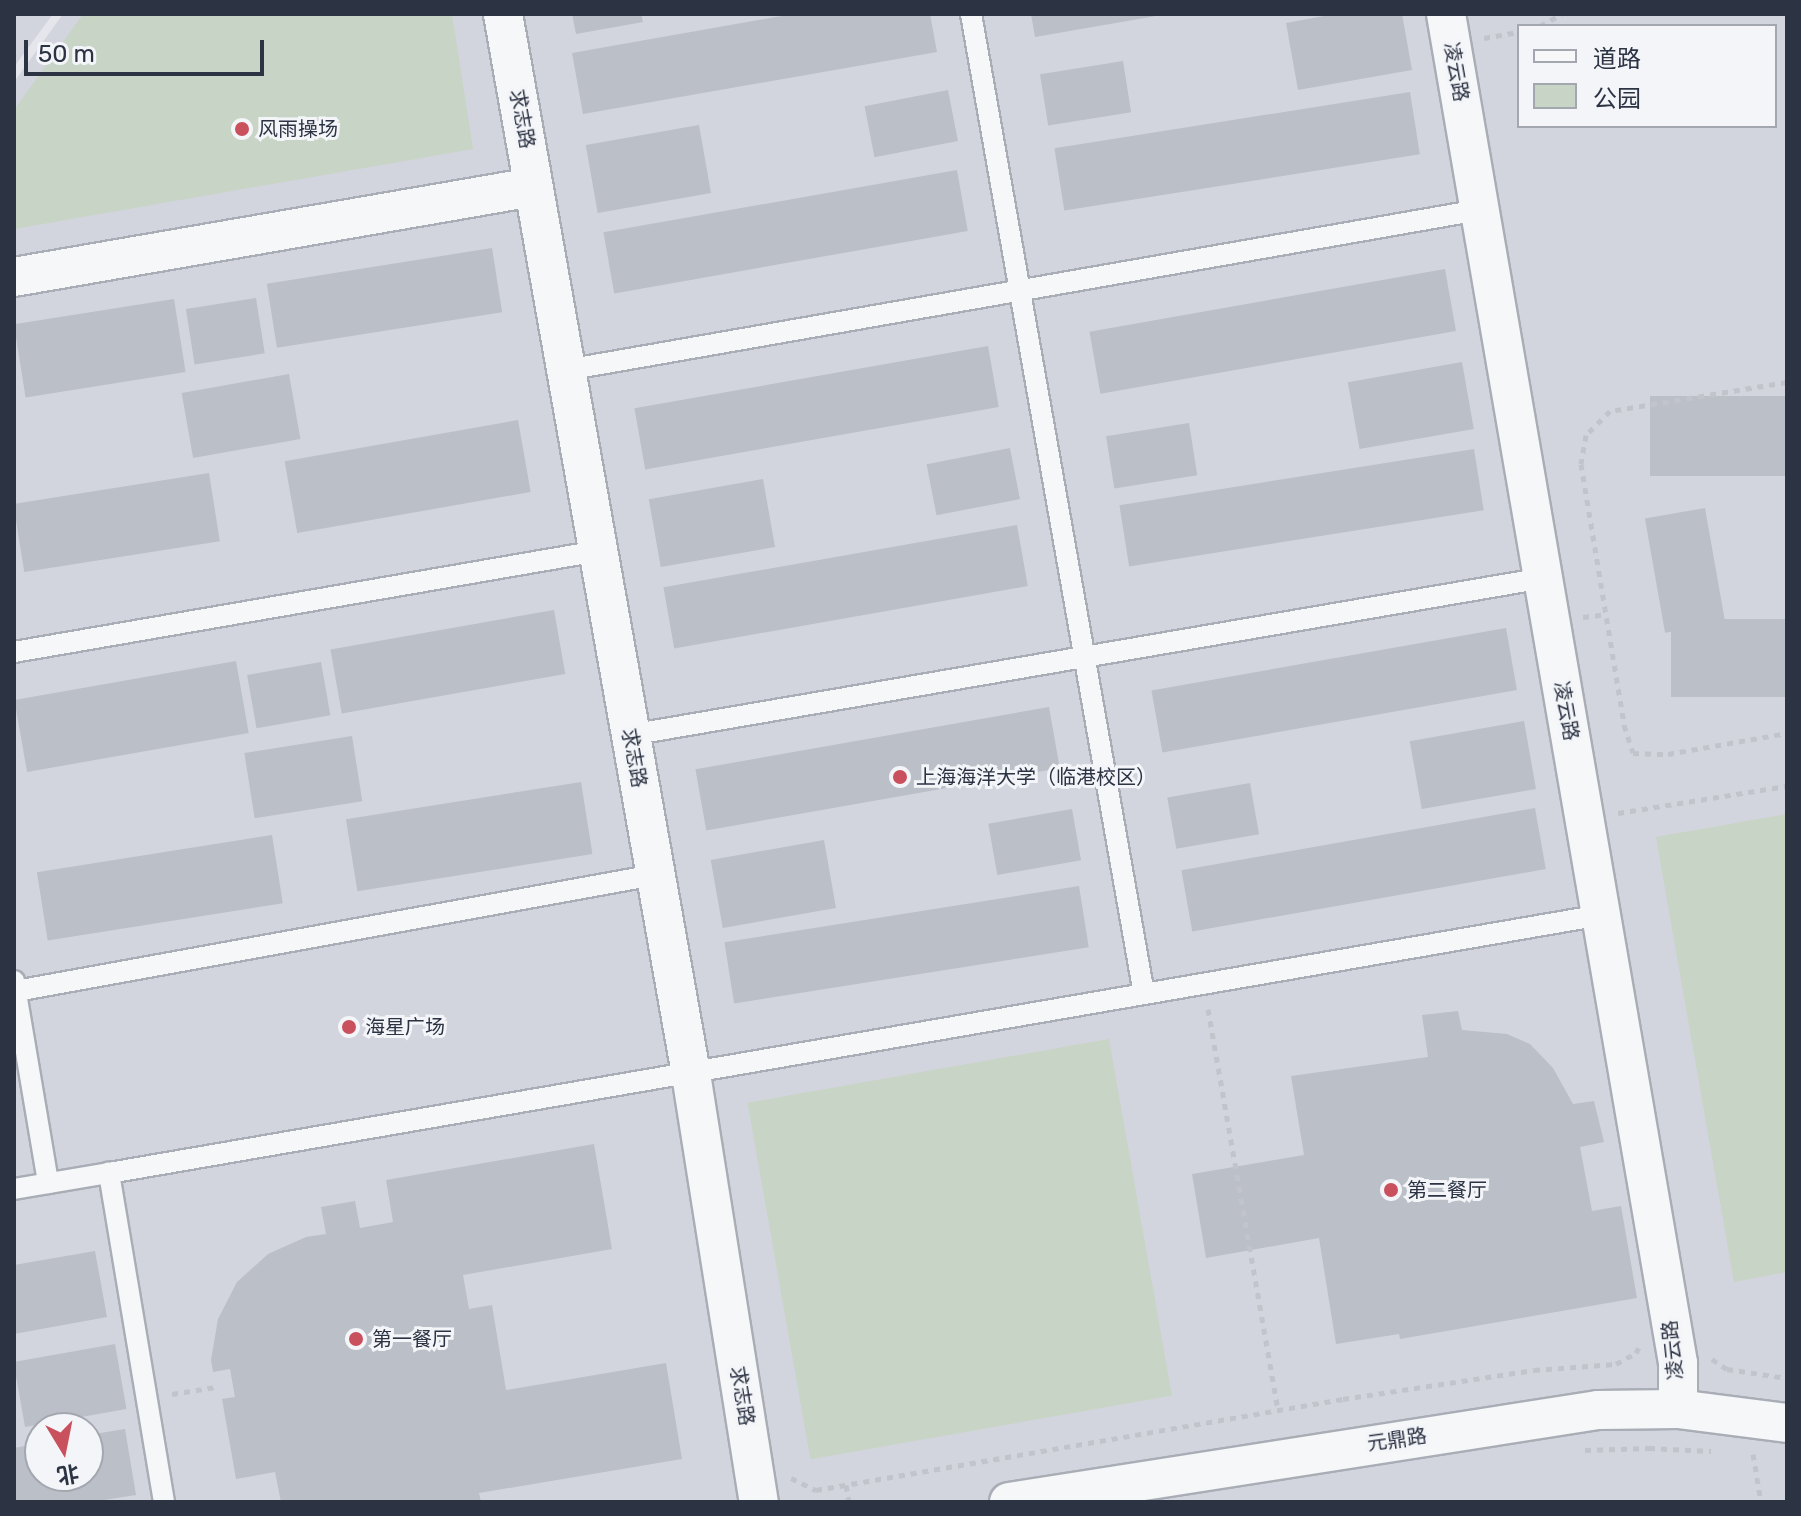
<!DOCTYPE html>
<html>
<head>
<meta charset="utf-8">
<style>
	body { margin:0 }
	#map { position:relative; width:1801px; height:1516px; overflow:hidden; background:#e4e6eb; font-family:Rubik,"Noto Sans SC",sans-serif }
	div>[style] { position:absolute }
	.built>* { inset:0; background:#d2d5dd }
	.green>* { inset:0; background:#c8d4c5; transform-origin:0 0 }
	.building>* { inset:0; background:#bbbfc8; transform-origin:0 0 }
	.path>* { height:5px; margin-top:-2.5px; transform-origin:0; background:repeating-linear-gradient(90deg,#c1c4ca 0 6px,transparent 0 12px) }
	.roads { filter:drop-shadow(2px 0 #a9adb5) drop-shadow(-2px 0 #a9adb5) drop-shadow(0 2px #a9adb5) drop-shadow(0 -2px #a9adb5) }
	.service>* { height:20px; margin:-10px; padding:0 10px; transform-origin:10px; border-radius:10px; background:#f6f7f9 }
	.minor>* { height:38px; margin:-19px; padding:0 19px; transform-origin:19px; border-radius:19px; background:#f6f7f9 }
	.dots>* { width:22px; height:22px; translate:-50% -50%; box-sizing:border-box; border:4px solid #f3f5f8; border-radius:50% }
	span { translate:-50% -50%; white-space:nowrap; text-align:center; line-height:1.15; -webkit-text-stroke:6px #f3f5f8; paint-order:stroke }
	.street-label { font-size:20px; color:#2c3343 }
	.poi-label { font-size:20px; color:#2c3343 }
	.left { translate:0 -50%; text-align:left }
	.frame { position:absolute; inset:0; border:16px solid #2c3343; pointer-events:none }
	.legend { position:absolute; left:1517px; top:24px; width:260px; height:104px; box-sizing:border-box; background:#f3f5f8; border:2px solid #a3a7b0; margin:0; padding:10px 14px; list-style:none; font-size:24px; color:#2c3343 }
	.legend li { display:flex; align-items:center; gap:16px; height:40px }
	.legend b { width:40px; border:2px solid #a3a7b0 }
	.north { position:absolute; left:24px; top:1412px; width:80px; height:80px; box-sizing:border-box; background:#f3f5f8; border:2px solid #a3a7b0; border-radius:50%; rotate:170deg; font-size:22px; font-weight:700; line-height:32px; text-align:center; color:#2c3343 }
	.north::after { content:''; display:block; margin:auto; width:28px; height:36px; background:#c9505d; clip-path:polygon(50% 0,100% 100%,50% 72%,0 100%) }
	.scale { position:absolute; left:24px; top:40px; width:240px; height:36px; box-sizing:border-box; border:4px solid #2c3343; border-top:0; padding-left:10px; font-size:24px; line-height:28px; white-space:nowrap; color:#2c3343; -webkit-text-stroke:6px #f3f5f8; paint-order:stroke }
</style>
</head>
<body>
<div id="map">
	<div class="built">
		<div style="clip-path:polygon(14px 14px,53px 14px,14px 67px)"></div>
		<div style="clip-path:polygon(evenodd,63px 14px,1787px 14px,1787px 1502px,14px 1502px,14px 82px,63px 14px,1519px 26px,1775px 26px,1775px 126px,1519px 126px,1519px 26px,63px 14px,40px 1428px,88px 1428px,88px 1476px,40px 1476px,40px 1428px)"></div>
	</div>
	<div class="green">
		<div style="clip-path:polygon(83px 14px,452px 14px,473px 149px,14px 229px,14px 110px)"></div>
		<div style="clip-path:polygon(1787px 814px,1787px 1272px,1734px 1282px,1656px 837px)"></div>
		<div style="left:1109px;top:1039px;width:362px;height:367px;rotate:80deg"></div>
	</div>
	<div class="building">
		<div style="clip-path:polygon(572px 14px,641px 14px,643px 22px,576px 34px)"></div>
		<div style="clip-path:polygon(793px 14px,930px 14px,937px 52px,583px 114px,572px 53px)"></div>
		<div style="clip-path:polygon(1031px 14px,1156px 14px,1156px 16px,1035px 37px)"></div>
		<div style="clip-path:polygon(1335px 14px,1402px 14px,1412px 70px,1298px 90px,1286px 23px)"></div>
		<div style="left:1123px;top:61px;width:52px;height:84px;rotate:81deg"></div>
		<div style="left:948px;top:90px;width:52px;height:85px;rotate:79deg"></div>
		<div style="left:1410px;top:92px;width:63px;height:360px;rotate:81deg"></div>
		<div style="left:699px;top:125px;width:69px;height:115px;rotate:80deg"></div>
		<div style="left:957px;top:170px;width:62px;height:359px;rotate:80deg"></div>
		<div style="left:492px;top:248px;width:65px;height:228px;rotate:81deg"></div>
		<div style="left:1445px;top:269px;width:63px;height:361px;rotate:80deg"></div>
		<div style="left:256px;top:298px;width:56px;height:71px;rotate:81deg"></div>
		<div style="left:174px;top:299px;width:74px;height:162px;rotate:81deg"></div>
		<div style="left:988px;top:346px;width:62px;height:359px;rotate:80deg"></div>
		<div style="left:1462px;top:362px;width:68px;height:116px;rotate:80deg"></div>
		<div style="left:289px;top:374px;width:66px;height:109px;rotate:80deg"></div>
		<div style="left:1787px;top:396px;width:80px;height:137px;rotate:90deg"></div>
		<div style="left:518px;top:420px;width:73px;height:237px;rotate:80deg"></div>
		<div style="left:1189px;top:423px;width:53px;height:84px;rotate:81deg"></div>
		<div style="left:1010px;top:448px;width:52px;height:85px;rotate:79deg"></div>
		<div style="left:1474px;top:449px;width:62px;height:359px;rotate:81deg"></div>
		<div style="left:209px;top:473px;width:69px;height:198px;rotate:81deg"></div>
		<div style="left:763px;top:479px;width:69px;height:116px;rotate:80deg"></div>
		<div style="left:1705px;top:508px;width:116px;height:61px;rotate:80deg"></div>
		<div style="left:1017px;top:525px;width:62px;height:359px;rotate:80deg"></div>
		<div style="left:554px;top:610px;width:65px;height:227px;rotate:80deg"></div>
		<div style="left:1787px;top:619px;width:78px;height:116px;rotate:90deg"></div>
		<div style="left:1506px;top:628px;width:63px;height:360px;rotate:80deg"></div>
		<div style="left:236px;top:661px;width:73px;height:225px;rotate:80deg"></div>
		<div style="left:321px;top:662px;width:54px;height:75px;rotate:80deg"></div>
		<div style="left:1049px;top:707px;width:62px;height:359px;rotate:80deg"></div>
		<div style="left:1524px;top:721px;width:69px;height:116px;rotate:80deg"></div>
		<div style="left:352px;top:736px;width:66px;height:109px;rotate:81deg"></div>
		<div style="left:581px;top:782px;width:73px;height:238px;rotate:81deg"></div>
		<div style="left:1250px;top:783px;width:52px;height:84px;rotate:80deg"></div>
		<div style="left:1535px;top:808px;width:62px;height:359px;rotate:80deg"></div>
		<div style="left:1072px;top:809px;width:52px;height:85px;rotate:80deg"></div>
		<div style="left:272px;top:835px;width:69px;height:238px;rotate:81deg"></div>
		<div style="left:824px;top:840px;width:69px;height:115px;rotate:80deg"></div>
		<div style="left:1079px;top:886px;width:62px;height:359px;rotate:81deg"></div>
		<div style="clip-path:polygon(1458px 1011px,1462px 1030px,1507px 1034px,1530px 1044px,1553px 1068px,1573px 1104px,1594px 1101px,1604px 1142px,1580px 1147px,1592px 1211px,1621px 1206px,1637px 1298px,1400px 1339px,1399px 1334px,1336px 1344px,1319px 1238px,1206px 1258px,1192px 1174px,1304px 1155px,1291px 1076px,1428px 1057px,1422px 1015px)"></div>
		<div style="clip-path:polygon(594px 1144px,612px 1249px,463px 1275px,469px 1309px,492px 1305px,506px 1390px,666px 1363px,682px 1459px,479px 1493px,481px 1502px,281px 1502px,275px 1472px,236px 1479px,222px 1399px,235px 1397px,230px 1369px,213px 1372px,211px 1360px,218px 1319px,237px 1282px,268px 1254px,306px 1237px,326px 1234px,321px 1207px,355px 1201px,360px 1228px,393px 1222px,386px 1180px)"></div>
		<div style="clip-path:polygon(95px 1251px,107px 1317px,14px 1334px,14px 1265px)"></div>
		<div style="left:115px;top:1344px;width:66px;height:103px;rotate:80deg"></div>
		<div style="clip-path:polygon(125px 1429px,136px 1495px,91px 1502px,14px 1502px,14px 1448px,40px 1443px,40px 1476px,88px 1476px,88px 1435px)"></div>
	</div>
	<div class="path">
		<div style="left:1540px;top:26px;width:25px;rotate:-29deg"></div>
		<div style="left:1484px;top:38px;width:36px;rotate:-10deg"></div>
		<div style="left:1787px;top:382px;width:179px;rotate:170.7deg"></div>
		<div style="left:1610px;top:411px;width:34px;rotate:135deg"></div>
		<div style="left:1586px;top:435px;width:29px;rotate:100deg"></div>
		<div style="left:1581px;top:464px;width:265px;rotate:80.6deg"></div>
		<div style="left:1624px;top:725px;width:29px;rotate:72deg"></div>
		<div style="left:1633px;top:753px;width:35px;rotate:2deg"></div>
		<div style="left:1668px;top:754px;width:121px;rotate:-10deg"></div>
		<div style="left:1583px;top:617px;width:23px;rotate:-7deg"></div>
		<div style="left:1618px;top:813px;width:171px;rotate:-9.1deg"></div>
		<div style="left:1208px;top:1009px;width:407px;rotate:80.1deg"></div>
		<div style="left:1712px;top:1359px;width:18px;rotate:34deg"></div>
		<div style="left:1727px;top:1369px;width:61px;rotate:8.5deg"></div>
		<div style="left:172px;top:1394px;width:44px;rotate:-9.2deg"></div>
		<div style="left:1585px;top:1450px;width:64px;rotate:-1.8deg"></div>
		<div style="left:1649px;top:1448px;width:62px;rotate:2.8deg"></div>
		<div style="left:1753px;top:1454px;width:49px;rotate:80.5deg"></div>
		<div style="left:791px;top:1478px;width:28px;rotate:26deg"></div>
		<div style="left:816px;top:1490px;width:535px;rotate:-9.8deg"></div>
		<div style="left:1343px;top:1399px;width:193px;rotate:-8.6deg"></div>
		<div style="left:1534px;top:1370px;width:82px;rotate:-4.2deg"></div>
		<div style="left:1616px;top:1364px;width:23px;rotate:-29deg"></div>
		<div style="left:1636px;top:1353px;width:9px;rotate:-63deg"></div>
		<div style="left:846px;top:1485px;width:17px;rotate:80deg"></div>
	</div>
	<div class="roads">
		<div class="service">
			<div style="left:971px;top:14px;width:995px;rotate:79.99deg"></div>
			<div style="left:566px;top:370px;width:927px;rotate:-9.94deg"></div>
			<div style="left:14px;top:652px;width:593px;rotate:-9.81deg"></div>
			<div style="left:630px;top:735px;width:927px;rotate:-9.75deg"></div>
			<div style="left:14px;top:981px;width:205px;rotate:80.4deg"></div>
			<div style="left:16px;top:991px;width:648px;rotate:-10.3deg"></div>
			<div style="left:14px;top:1189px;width:96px;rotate:-9.6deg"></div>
			<div style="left:164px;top:1502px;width:334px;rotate:-99.5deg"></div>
			<div style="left:109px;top:1173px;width:1514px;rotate:-9.81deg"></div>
		</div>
		<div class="minor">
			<div style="left:503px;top:14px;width:1077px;rotate:79.94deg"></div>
			<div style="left:691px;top:1074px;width:433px;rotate:81deg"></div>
			<div style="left:1446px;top:14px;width:1369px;rotate:80.24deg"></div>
			<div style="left:1678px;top:1363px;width:46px;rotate:90deg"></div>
			<div style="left:14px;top:277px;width:527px;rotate:-9.84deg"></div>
			<div style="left:1009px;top:1502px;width:596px;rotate:-8.88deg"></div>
			<div style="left:1598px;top:1410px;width:80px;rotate:-0.7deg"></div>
			<div style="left:1678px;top:1409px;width:110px;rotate:7.3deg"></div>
		</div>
	</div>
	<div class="dots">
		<div style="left:242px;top:129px;background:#c9505d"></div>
		<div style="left:900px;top:777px;background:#c9505d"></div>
		<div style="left:349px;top:1027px;background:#c9505d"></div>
		<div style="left:1391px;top:1190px;background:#c9505d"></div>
		<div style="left:356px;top:1339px;background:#c9505d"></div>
	</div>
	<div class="street-label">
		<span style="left:1456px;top:72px;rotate:80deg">凌云路</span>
		<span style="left:522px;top:119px;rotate:80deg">求志路</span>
		<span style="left:1566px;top:711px;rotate:80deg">凌云路</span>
		<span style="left:634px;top:758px;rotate:80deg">求志路</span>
		<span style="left:1673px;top:1350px;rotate:-96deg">凌云路</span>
		<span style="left:742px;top:1396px;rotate:81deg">求志路</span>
		<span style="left:1397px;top:1440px;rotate:-8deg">元鼎路</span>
	</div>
	<div class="poi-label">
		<span class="left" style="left:258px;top:129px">风雨操场</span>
		<span class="left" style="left:916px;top:777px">上海海洋大学（临港校区）</span>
		<span class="left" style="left:365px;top:1027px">海星广场</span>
		<span class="left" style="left:1407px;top:1190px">第二餐厅</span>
		<span class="left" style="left:372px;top:1339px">第一餐厅</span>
	</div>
	<div class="frame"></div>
	<ul class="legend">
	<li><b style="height:10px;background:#f6f7f9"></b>道路</li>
	<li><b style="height:22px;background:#c8d4c5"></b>公园</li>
	</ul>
	<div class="north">北</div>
	<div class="scale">50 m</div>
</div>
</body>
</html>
